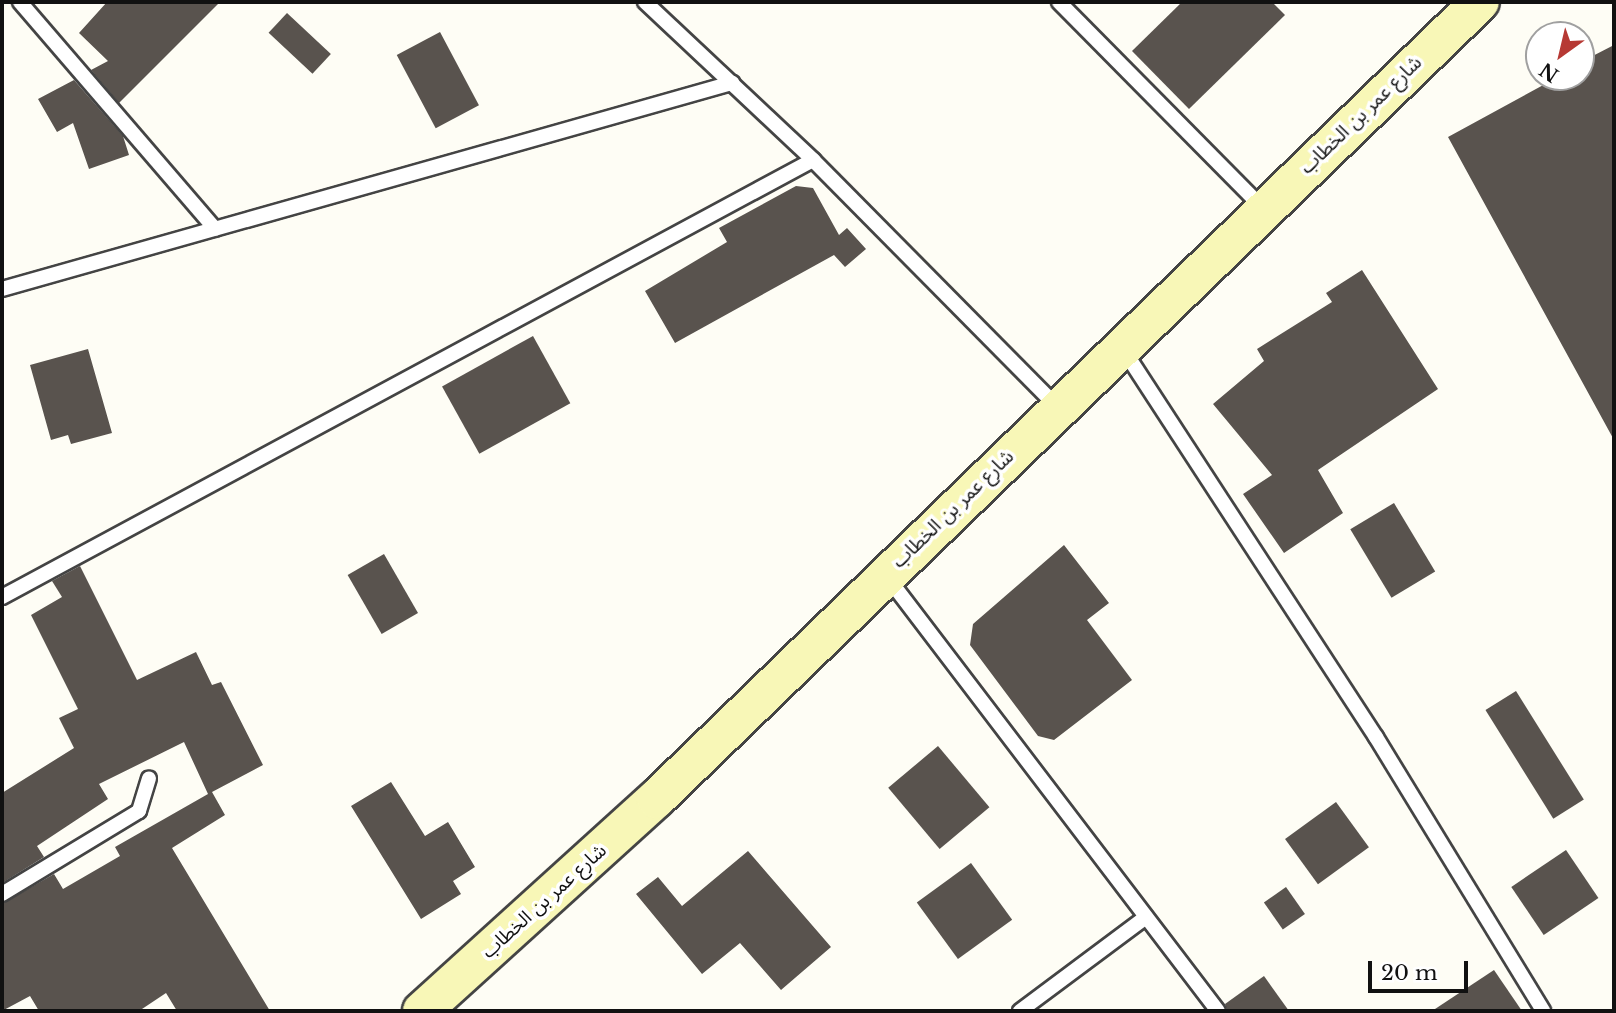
<!DOCTYPE html>
<html>
<head>
<meta charset="utf-8">
<style>
	body { margin:0 }
	#map { position:relative; width:1616px; height:1013px; overflow:hidden; background:#fefdf5; font-family:"Libre Baskerville","Noto Sans Arabic",serif }
	div>[style] { position:absolute }
	.building>* { inset:0; background:#59534e; transform-origin:0 0 }
	.roads { filter:drop-shadow(2px 0 #444) drop-shadow(-2px 0 #444) drop-shadow(0 2px #444) drop-shadow(0 -2px #444) }
	.service>* { height:14px; margin:-7px; padding:0 7px; transform-origin:7px; border-radius:7px; background:#fff }
	.secondary>* { height:38px; margin:-19px; padding:0 19px; transform-origin:19px; border-radius:19px; background:#f8f7b7 }
	span { translate:-50% -50%; white-space:nowrap; text-align:center; line-height:1.15; -webkit-text-stroke:7px #fff; paint-order:stroke }
	.street-label { font-size:19px; color:#111 }
	.frame { position:absolute; inset:0; border:4px solid #111; pointer-events:none }
	.north { position:absolute; left:1525px; top:21px; width:70px; height:70px; box-sizing:border-box; background:#fff; border:2px solid #a0a0a0; border-radius:50%; rotate:214deg; font-size:19px; font-weight:700; line-height:28px; text-align:center; color:#111 }
	.north::after { content:''; display:block; margin:auto; width:24px; height:32px; background:#b63934; clip-path:polygon(50% 0,100% 100%,50% 72%,0 100%) }
	.scale { position:absolute; left:1368px; top:961px; width:100px; height:32px; box-sizing:border-box; border:4px solid #111; border-top:0; padding-left:9px; font-size:21px; line-height:24px; white-space:nowrap; color:#111; -webkit-text-stroke:5px #fff; paint-order:stroke }
</style>
</head>
<body>
<div id="map">
	<div class="building">
		<div style="clip-path:polygon(107px 2px,220px 2px,119px 103px,91px 70px,108px 61px,79px 33px)"></div>
		<div style="clip-path:polygon(1182px 2px,1272px 2px,1285px 15px,1189px 109px,1132px 51px)"></div>
		<div style="left:287px;top:13px;width:60px;height:27px;rotate:43deg"></div>
		<div style="left:440px;top:32px;width:83px;height:49px;rotate:62deg"></div>
		<div style="clip-path:polygon(1614px 45px,1614px 440px,1448px 137px,1558px 77px,1581px 77px,1581px 62px)"></div>
		<div style="clip-path:polygon(74px 80px,123px 136px,129px 155px,89px 169px,73px 123px,57px 132px,38px 99px)"></div>
		<div style="clip-path:polygon(796px 186px,813px 188px,839px 235px,847px 228px,866px 249px,845px 267px,834px 255px,675px 343px,645px 291px,727px 242px,719px 228px)"></div>
		<div style="clip-path:polygon(1362px 270px,1438px 389px,1318px 470px,1343px 513px,1284px 553px,1243px 494px,1272px 475px,1213px 404px,1264px 361px,1257px 349px,1332px 302px,1326px 293px)"></div>
		<div style="left:533px;top:336px;width:77px;height:104px;rotate:61deg"></div>
		<div style="clip-path:polygon(88px 349px,112px 433px,71px 444px,68px 435px,51px 440px,30px 365px)"></div>
		<div style="left:1394px;top:503px;width:80px;height:51px;rotate:59deg"></div>
		<div style="clip-path:polygon(1064px 545px,1109px 603px,1087px 620px,1132px 680px,1054px 740px,1038px 736px,970px 645px,973px 624px)"></div>
		<div style="left:384px;top:554px;width:68px;height:42px;rotate:60deg"></div>
		<div style="clip-path:polygon(80px 566px,137px 680px,196px 652px,212px 685px,221px 682px,263px 765px,212px 792px,225px 815px,172px 848px,270px 1011px,177px 1011px,166px 993px,139px 1011px,39px 1011px,30px 996px,2px 1011px,2px 904px,54px 874px,63px 889px,120px 856px,115px 847px,208px 794px,184px 742px,99px 784px,108px 799px,37px 846px,44px 857px,2px 883px,2px 793px,74px 748px,59px 718px,78px 709px,31px 615px,62px 597px,52px 581px)"></div>
		<div style="left:1516px;top:691px;width:128px;height:36px;rotate:58deg"></div>
		<div style="left:938px;top:746px;width:80px;height:65px;rotate:50deg"></div>
		<div style="clip-path:polygon(391px 782px,425px 836px,448px 822px,475px 867px,453px 881px,461px 894px,421px 919px,351px 806px)"></div>
		<div style="left:1336px;top:802px;width:56px;height:63px;rotate:54deg"></div>
		<div style="left:1566px;top:850px;width:58px;height:66px;rotate:56deg"></div>
		<div style="clip-path:polygon(748px 851px,831px 947px,781px 990px,740px 943px,702px 974px,636px 894px,658px 877px,682px 906px)"></div>
		<div style="left:971px;top:863px;width:70px;height:67px;rotate:54deg"></div>
		<div style="left:1286px;top:887px;width:33px;height:27px;rotate:55deg"></div>
		<div style="clip-path:polygon(1494px 970px,1522px 1011px,1432px 1011px)"></div>
		<div style="clip-path:polygon(1264px 976px,1289px 1011px,1227px 1011px,1225px 1004px)"></div>
	</div>
	<div class="roads">
		<div class="service">
			<div style="left:20px;top:2px;width:299px;rotate:49.3deg"></div>
			<div style="left:645px;top:2px;width:231px;rotate:43.2deg"></div>
			<div style="left:813px;top:160px;width:349px;rotate:45.3deg"></div>
			<div style="left:1059px;top:2px;width:291px;rotate:45.3deg"></div>
			<div style="left:2px;top:289px;width:759px;rotate:-15.76deg"></div>
			<div style="left:1123px;top:349px;width:463px;rotate:56.9deg"></div>
			<div style="left:1376px;top:737px;width:321px;rotate:58.6deg"></div>
			<div style="left:888px;top:578px;width:544px;rotate:52.69deg"></div>
			<div style="left:2px;top:597px;width:921px;rotate:-28.32deg"></div>
			<div style="left:2px;top:894px;width:160px;rotate:-31.2deg"></div>
			<div style="left:139px;top:811px;width:34px;rotate:-73deg"></div>
			<div style="left:1020px;top:1011px;width:157px;rotate:-36.7deg"></div>
		</div>
		<div class="secondary">
			<div style="left:422px;top:1011px;width:316px;rotate:-42.2deg"></div>
			<div style="left:656px;top:799px;width:1146px;rotate:-44.05deg"></div>
		</div>
	</div>
	<div class="street-label">
		<span style="left:1361px;top:115px;rotate:-44deg">شارع عمر بن الخطاب</span>
		<span style="left:953px;top:509px;rotate:-44deg">شارع عمر بن الخطاب</span>
		<span style="left:544px;top:901px;rotate:-42deg">شارع عمر بن الخطاب</span>
	</div>
	<div class="frame"></div>
	<div class="north">N</div>
	<div class="scale">20 m</div>
</div>
</body>
</html>
